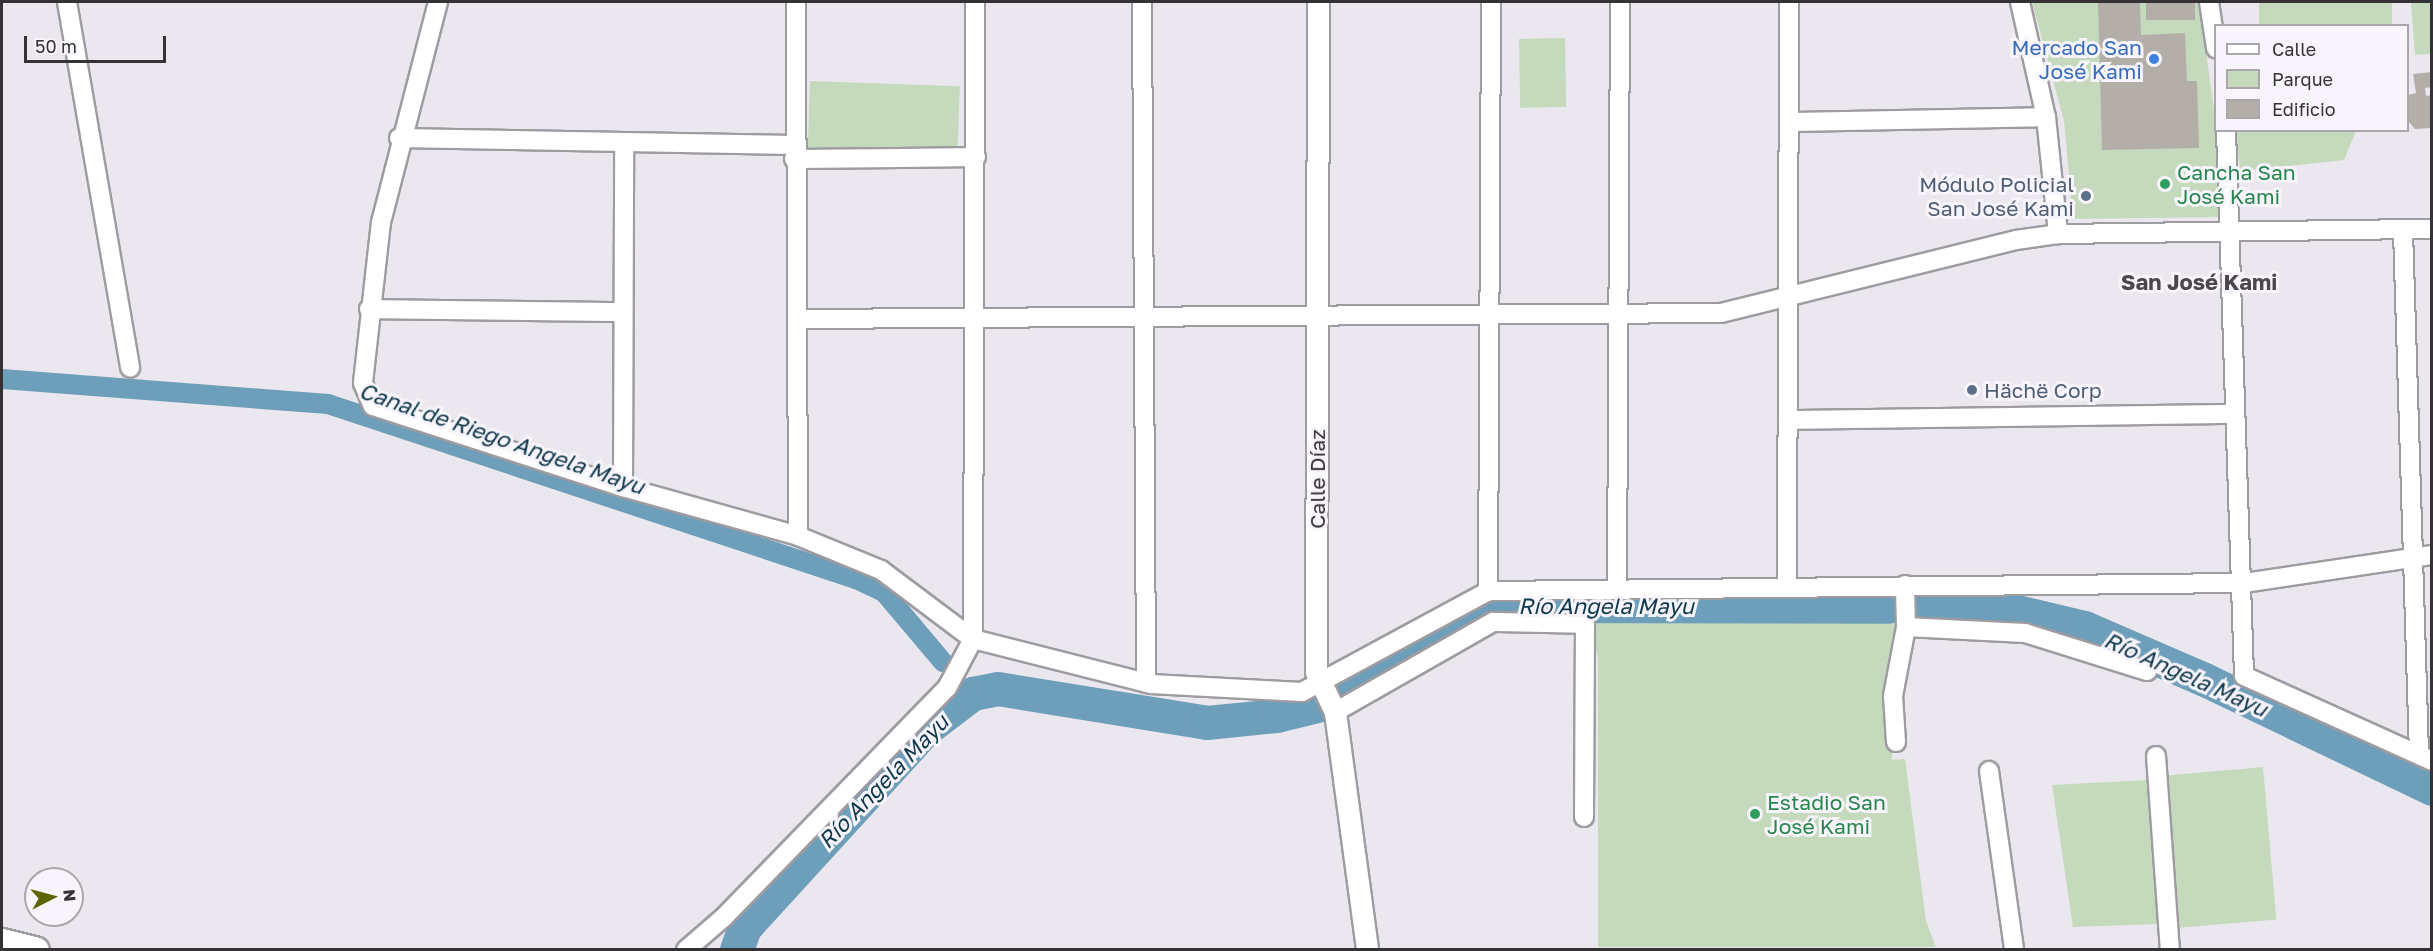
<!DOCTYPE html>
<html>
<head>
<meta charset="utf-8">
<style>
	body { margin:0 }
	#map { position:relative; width:2433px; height:951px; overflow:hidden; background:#ebe7ee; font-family:"Golos Text",sans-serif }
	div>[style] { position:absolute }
	.green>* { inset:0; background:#c5dabd; transform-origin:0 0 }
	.canal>* { height:20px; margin:-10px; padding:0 10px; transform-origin:10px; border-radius:10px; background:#6d9eba }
	.river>* { height:34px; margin:-17px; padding:0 17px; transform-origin:17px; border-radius:17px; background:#6d9eba }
	.building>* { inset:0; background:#b4aea9; transform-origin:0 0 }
	.roads { filter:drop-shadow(2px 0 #9e9ba1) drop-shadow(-2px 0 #9e9ba1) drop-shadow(0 2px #9e9ba1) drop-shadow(0 -2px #9e9ba1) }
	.minor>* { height:18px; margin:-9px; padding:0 9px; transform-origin:9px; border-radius:9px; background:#fff }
	.tertiary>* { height:21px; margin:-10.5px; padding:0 10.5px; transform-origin:10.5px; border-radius:10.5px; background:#fff }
	.primary>* { height:27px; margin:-13.5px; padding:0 13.5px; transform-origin:13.5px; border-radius:13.5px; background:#fff }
	.dots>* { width:16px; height:16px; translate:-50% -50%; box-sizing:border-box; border:3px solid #f8f4fb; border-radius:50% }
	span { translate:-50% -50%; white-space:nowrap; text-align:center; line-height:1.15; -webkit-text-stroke:6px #f8f4fb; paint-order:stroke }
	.shop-label { font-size:21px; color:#366cbe }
	.right { translate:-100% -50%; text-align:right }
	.leisure-label { font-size:21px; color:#27864d }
	.left { translate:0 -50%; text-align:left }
	.service-label { font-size:21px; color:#4e5e75 }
	.street-label { font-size:21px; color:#343235 }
	.neighbourhood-label { font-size:22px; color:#4b484d; font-weight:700 }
	.water-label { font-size:22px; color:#0e384c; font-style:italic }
	.frame { position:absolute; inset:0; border:3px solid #343235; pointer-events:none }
	.legend { position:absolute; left:2214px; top:24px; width:195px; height:108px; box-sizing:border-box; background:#f8f4fb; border:2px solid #aaa6ac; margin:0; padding:8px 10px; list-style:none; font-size:18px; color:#343235 }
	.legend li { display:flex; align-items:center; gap:12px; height:30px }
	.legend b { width:30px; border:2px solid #aaa6ac }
	.north { position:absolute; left:24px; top:867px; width:60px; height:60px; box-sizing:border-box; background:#f8f4fb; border:2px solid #aaa6ac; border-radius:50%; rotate:84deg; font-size:16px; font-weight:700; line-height:24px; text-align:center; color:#343235 }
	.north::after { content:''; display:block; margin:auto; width:21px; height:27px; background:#5e6401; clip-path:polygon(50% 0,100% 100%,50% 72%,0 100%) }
	.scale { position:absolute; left:24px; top:36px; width:142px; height:27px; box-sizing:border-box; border:3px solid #343235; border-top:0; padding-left:8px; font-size:18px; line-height:21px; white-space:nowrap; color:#343235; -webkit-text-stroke:4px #f8f4fb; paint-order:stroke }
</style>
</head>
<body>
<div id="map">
	<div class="green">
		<div style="clip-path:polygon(2032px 2px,2199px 2px,2217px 131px,2219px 217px,2073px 219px,2064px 121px)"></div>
		<div style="left:2259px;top:2px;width:133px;height:23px"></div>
		<div style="clip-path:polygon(2411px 2px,2431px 2px,2431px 54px,2415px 55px)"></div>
		<div style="left:1565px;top:38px;width:69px;height:46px;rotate:89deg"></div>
		<div style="left:810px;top:81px;width:150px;height:68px;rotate:2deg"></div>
		<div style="clip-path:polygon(2236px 131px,2236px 130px,2356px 131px,2344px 160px,2240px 171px)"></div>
		<div style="clip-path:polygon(1898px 595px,1899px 626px,1890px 660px,1892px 760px,1905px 759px,1926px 921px,1936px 947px,1598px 947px,1598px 659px,1589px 620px,1571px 614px,1569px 596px)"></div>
		<div style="left:2263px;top:767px;width:153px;height:97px;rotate:85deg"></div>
		<div style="clip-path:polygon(2148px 780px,2158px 924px,2073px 927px,2052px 785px)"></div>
	</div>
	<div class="canal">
		<div style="left:2px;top:379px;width:327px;rotate:4.4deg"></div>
		<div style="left:328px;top:404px;width:556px;rotate:18.34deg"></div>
		<div style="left:856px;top:579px;width:31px;rotate:25deg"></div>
		<div style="left:884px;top:592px;width:92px;rotate:49.9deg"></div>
	</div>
	<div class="river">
		<div style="left:1926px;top:609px;width:78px"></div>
		<div style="left:2004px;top:609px;width:83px;rotate:13.2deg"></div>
		<div style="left:2085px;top:628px;width:131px;rotate:23.4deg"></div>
		<div style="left:2205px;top:680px;width:252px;rotate:25.6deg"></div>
		<div style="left:1345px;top:691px;width:171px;rotate:-29.9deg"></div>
		<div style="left:1493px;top:606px;width:395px;rotate:0.1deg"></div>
		<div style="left:737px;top:950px;width:23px;rotate:-70deg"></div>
		<div style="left:745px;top:928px;width:270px;rotate:-47.6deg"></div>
		<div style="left:927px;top:729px;width:58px;rotate:-37.3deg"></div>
		<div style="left:973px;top:694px;width:25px;rotate:-11deg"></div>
		<div style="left:998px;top:689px;width:212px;rotate:9.2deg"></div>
		<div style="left:1207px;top:723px;width:70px;rotate:-5.7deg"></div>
		<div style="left:1277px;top:716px;width:42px;rotate:-13.7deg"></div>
	</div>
	<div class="building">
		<div style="clip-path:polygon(2098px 2px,2140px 2px,2141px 35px,2185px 33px,2187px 81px,2197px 81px,2199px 148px,2102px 150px)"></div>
		<div style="left:2146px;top:2px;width:49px;height:18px"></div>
		<div style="clip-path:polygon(2432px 72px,2432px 87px,2425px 88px,2426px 96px,2432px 95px,2432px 128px,2415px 129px,2408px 121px,2408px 95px,2416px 93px,2413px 74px)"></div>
	</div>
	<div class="roads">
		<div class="minor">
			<div style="left:67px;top:2px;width:371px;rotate:80.2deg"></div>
			<div style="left:438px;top:2px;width:227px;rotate:104.5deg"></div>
			<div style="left:381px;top:222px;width:162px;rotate:96.4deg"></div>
			<div style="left:363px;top:383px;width:25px;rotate:67deg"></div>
			<div style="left:373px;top:406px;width:263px;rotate:18deg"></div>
			<div style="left:623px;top:487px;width:182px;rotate:15.6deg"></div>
			<div style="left:798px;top:536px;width:90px;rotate:22.3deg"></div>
			<div style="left:881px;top:570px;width:115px;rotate:36.9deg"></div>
			<div style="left:973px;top:639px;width:184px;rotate:14.2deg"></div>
			<div style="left:1151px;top:684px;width:151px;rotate:3deg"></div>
			<div style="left:1302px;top:692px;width:213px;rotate:-28.4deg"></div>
			<div style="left:1489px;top:591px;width:755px;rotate:-0.61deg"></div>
			<div style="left:2244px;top:583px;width:190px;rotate:-8.5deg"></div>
			<div style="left:796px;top:2px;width:534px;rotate:89.79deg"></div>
			<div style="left:1142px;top:2px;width:681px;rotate:89.66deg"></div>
			<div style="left:2020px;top:2px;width:118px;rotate:77.3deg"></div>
			<div style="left:2046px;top:117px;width:118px;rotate:84.1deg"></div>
			<div style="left:2209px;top:2px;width:47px;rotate:81.3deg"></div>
			<div style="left:1789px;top:122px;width:257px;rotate:-1.1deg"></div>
			<div style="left:2226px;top:130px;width:546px;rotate:88.11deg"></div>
			<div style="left:2244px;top:676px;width:206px;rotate:24.3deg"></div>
			<div style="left:399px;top:138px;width:395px;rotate:1deg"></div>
			<div style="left:794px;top:159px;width:182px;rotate:-0.6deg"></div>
			<div style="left:2403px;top:230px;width:525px;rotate:88.25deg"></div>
			<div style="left:369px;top:309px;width:254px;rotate:0.7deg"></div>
			<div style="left:797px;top:319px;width:924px;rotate:-0.37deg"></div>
			<div style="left:1721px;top:313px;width:304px;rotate:-13.9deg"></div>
			<div style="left:2016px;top:240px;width:42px;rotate:-8.1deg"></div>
			<div style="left:2058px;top:234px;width:374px;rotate:-0.8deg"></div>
			<div style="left:1788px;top:420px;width:445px;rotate:-0.8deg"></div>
			<div style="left:623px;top:487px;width:345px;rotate:-89.8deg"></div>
			<div style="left:1787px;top:587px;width:585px;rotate:-89.8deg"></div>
			<div style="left:1617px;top:589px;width:587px;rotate:-89.71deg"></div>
			<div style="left:1488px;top:592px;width:590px;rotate:-89.71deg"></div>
			<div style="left:1906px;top:627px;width:119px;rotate:2.9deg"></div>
			<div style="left:2025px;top:633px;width:128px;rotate:17.3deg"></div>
			<div style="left:1335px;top:712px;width:182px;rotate:-29.7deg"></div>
			<div style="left:1493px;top:622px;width:92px;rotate:1.2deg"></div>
			<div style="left:1585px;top:624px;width:193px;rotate:90.3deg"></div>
			<div style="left:1896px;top:742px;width:46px;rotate:-93.7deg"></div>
			<div style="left:1893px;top:696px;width:70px;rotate:-79.3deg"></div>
			<div style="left:1906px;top:627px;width:42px;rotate:-91.4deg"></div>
			<div style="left:2156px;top:756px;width:195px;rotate:85.9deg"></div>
			<div style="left:1989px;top:771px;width:181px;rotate:82deg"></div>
			<div style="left:686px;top:950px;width:49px;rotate:-40.9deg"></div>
			<div style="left:723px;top:918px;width:321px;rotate:-45.8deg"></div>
			<div style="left:947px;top:688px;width:55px;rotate:-62deg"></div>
			<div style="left:973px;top:639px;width:637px;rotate:-89.82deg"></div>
		</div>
		<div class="tertiary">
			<div style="left:1318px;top:2px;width:670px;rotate:90.17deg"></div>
			<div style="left:1316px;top:672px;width:44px;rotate:64.6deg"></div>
			<div style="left:1335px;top:712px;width:240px;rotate:82.3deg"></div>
		</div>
		<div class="primary">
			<div style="left:2px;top:942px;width:34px;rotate:14deg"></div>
		</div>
	</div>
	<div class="dots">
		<div style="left:2154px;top:59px;background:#3f7fe0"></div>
		<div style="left:2165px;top:184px;background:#2e9e5b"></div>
		<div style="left:2086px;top:196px;background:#5c6f8a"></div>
		<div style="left:1972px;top:390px;background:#5c6f8a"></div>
		<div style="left:1755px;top:814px;background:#2e9e5b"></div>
	</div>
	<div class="shop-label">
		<span class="right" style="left:2142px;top:59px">Mercado San<br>José Kami</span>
	</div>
	<div class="leisure-label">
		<span class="left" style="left:2177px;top:184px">Cancha San<br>José Kami</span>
		<span class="left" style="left:1767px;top:814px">Estadio San<br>José Kami</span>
	</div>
	<div class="service-label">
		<span class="right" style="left:2074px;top:196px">Módulo Policial<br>San José Kami</span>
		<span class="left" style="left:1984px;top:390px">Hächë Corp</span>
	</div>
	<div class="street-label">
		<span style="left:1317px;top:479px;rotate:-90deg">Calle Díaz</span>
	</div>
	<div class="neighbourhood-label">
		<span style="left:2199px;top:282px">San José Kami</span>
	</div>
	<div class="water-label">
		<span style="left:502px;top:438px;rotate:19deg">Canal de Riego Angela Mayu</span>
		<span style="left:1606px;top:606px">Río Angela Mayu</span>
		<span style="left:2186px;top:674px;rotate:24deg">Río Angela Mayu</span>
		<span style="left:883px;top:781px;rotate:-46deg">Río Angela Mayu</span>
	</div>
	<div class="frame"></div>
	<ul class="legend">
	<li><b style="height:8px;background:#fff"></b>Calle</li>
	<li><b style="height:16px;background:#c5dabd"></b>Parque</li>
	<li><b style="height:16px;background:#b4aea9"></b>Edificio</li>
	</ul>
	<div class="north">N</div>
	<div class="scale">50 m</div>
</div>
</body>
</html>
